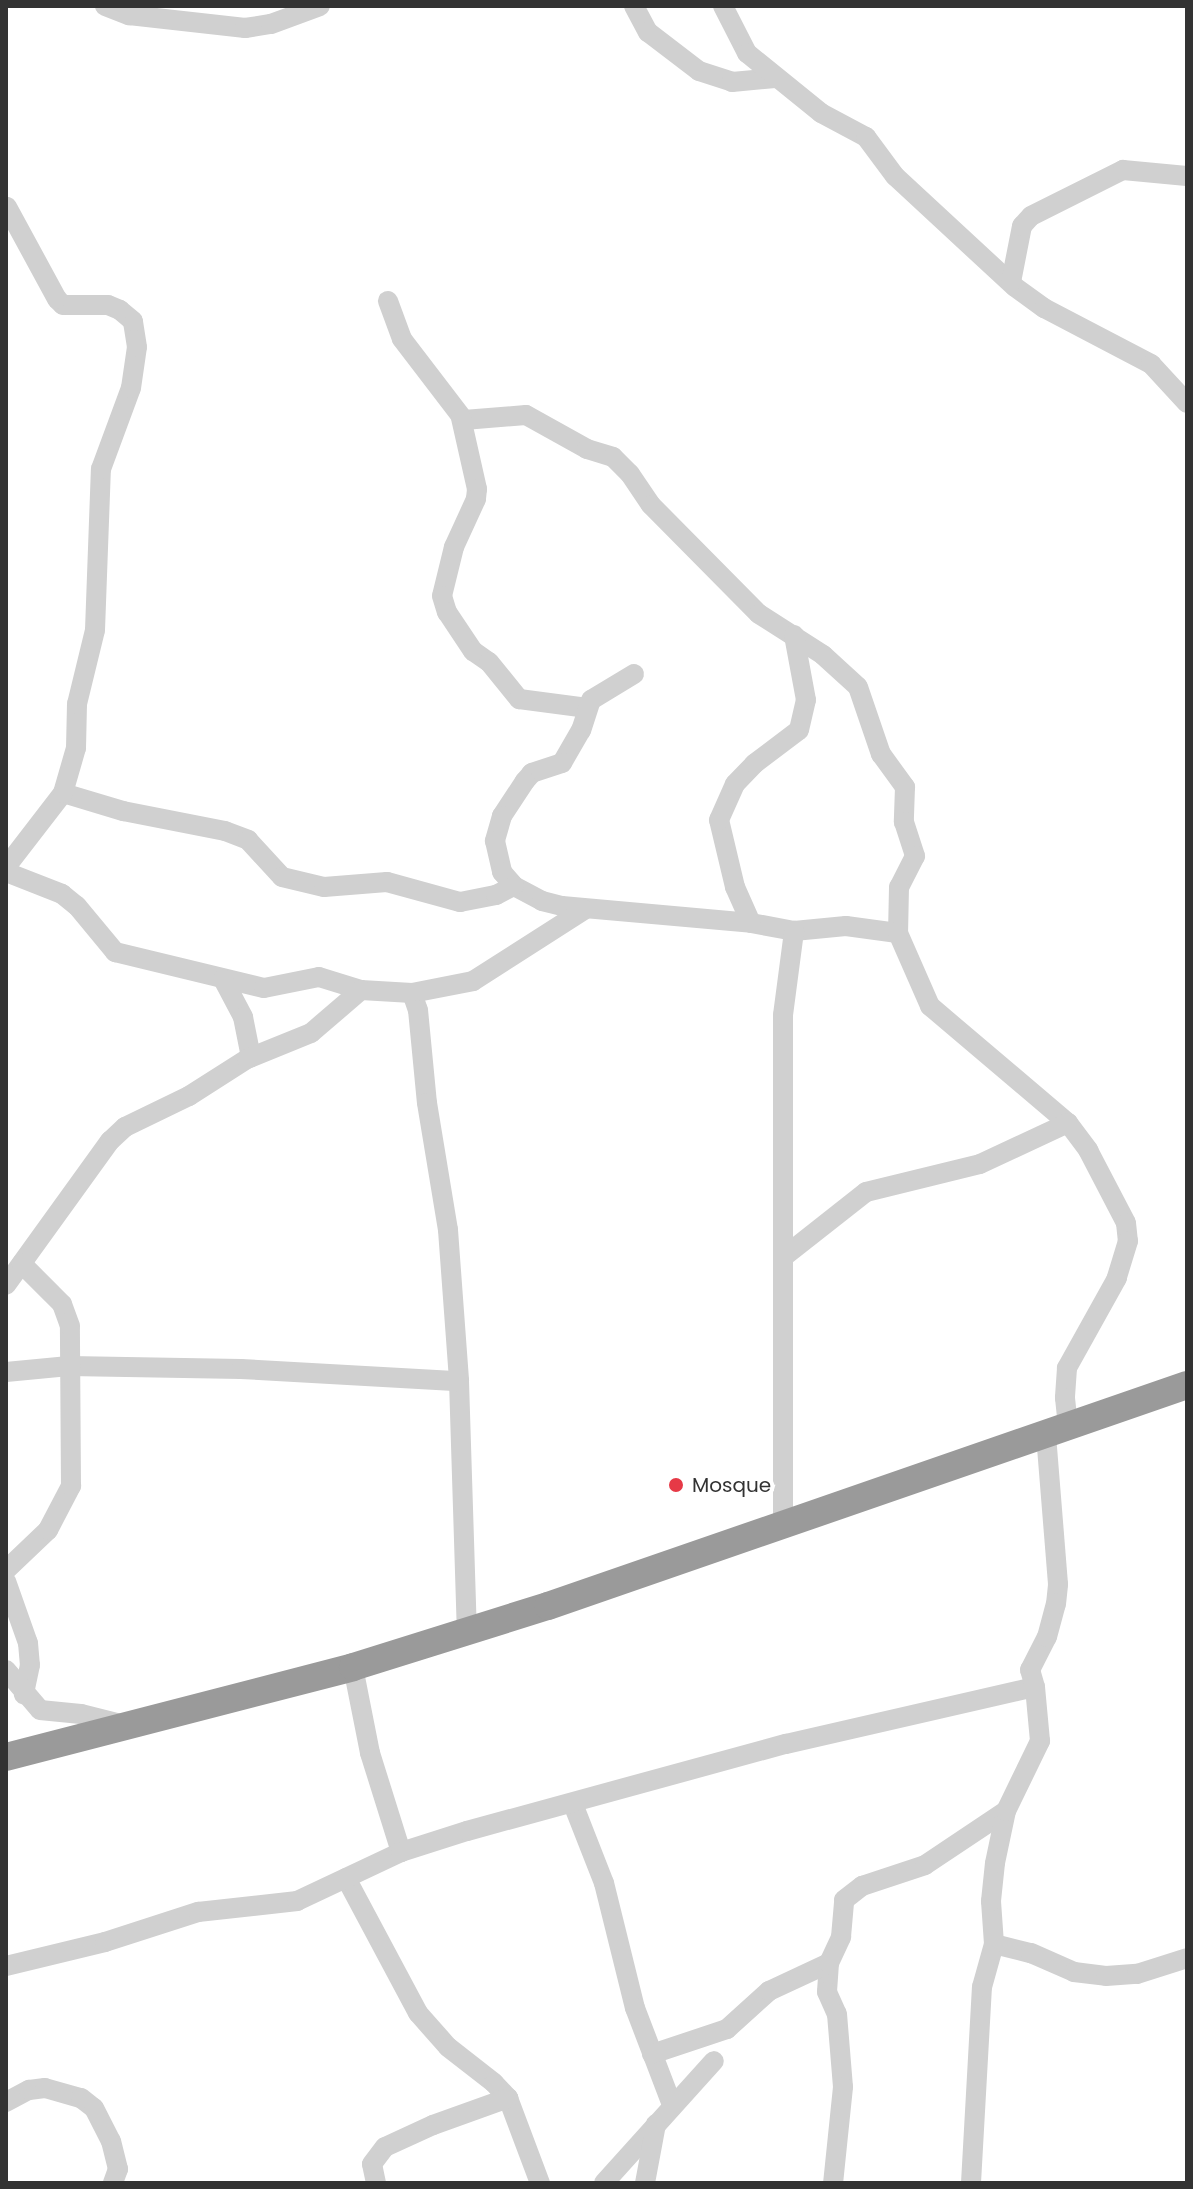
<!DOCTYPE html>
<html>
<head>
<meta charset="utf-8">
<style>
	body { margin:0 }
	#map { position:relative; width:1193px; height:2189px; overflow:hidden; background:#fff; font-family:Poppins,sans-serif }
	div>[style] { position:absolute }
	.minor>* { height:20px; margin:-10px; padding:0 10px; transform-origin:10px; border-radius:10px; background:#d0d0d0 }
	.highway>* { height:28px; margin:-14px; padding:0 14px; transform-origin:14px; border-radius:14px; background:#9a9a9a }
	.dots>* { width:22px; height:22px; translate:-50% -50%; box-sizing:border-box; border:4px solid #fff; border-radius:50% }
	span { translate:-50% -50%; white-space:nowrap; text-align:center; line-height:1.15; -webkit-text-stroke:8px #fff; paint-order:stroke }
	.poi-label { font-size:20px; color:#333 }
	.left { translate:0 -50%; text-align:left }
	.frame { position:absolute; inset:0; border:8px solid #333; pointer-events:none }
</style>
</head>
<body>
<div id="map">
	<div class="minor">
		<div style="left:105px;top:6px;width:26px;rotate:21deg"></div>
		<div style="left:129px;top:15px;width:117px;rotate:6.4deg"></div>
		<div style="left:245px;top:28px;width:26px;rotate:-9deg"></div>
		<div style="left:271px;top:24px;width:52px;rotate:-20.2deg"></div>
		<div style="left:634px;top:6px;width:30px;rotate:62deg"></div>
		<div style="left:648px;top:32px;width:64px;rotate:37.4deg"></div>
		<div style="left:699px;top:71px;width:35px;rotate:18deg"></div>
		<div style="left:732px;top:82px;width:43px;rotate:-5.3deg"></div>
		<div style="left:723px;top:6px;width:53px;rotate:62.9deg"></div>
		<div style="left:747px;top:53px;width:95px;rotate:39deg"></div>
		<div style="left:821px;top:113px;width:51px;rotate:28.1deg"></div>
		<div style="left:866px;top:137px;width:49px;rotate:53.4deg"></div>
		<div style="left:895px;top:176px;width:163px;rotate:42.8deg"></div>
		<div style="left:1015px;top:287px;width:36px;rotate:36deg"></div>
		<div style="left:1044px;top:308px;width:121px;rotate:27.6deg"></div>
		<div style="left:1151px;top:364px;width:53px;rotate:47.3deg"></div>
		<div style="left:1011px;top:282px;width:57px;rotate:-78.9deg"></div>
		<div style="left:1022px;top:226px;width:13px;rotate:-48deg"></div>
		<div style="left:1031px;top:216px;width:103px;rotate:-26.6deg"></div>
		<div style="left:1123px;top:170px;width:64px;rotate:5.4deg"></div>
		<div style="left:388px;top:301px;width:40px;rotate:69.8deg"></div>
		<div style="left:402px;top:339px;width:102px;rotate:52.6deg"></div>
		<div style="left:464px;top:420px;width:62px;rotate:-4.6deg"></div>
		<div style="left:526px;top:415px;width:70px;rotate:29.1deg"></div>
		<div style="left:587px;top:449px;width:27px;rotate:17deg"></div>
		<div style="left:613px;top:457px;width:24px;rotate:45deg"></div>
		<div style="left:630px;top:474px;width:37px;rotate:56deg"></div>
		<div style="left:651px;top:505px;width:153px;rotate:45.3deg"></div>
		<div style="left:759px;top:614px;width:76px;rotate:32.6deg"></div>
		<div style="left:823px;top:655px;width:47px;rotate:42.4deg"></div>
		<div style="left:858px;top:687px;width:71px;rotate:71.1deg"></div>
		<div style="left:881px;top:754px;width:41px;rotate:54deg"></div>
		<div style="left:905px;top:787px;width:35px;rotate:92deg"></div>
		<div style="left:904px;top:822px;width:36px;rotate:72deg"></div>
		<div style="left:915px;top:856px;width:35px;rotate:117deg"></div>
		<div style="left:899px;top:887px;width:46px;rotate:91.2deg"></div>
		<div style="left:461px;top:418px;width:73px;rotate:77.3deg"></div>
		<div style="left:477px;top:489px;width:10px;rotate:96deg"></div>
		<div style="left:476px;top:499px;width:53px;rotate:114.6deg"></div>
		<div style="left:454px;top:547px;width:50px;rotate:103.8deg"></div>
		<div style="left:442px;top:596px;width:17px;rotate:73deg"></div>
		<div style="left:447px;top:612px;width:47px;rotate:56.3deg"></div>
		<div style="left:473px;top:651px;width:19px;rotate:35deg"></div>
		<div style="left:489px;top:662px;width:48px;rotate:51deg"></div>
		<div style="left:519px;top:699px;width:69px;rotate:7.5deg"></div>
		<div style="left:634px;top:674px;width:50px;rotate:148.8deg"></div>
		<div style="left:591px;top:700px;width:32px;rotate:108deg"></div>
		<div style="left:581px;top:730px;width:38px;rotate:120deg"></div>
		<div style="left:562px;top:763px;width:32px;rotate:162deg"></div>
		<div style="left:532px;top:773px;width:11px;rotate:131deg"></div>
		<div style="left:525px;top:781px;width:42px;rotate:123.3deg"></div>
		<div style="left:502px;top:816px;width:26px;rotate:106deg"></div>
		<div style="left:495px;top:841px;width:32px;rotate:77deg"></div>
		<div style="left:502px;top:872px;width:18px;rotate:49deg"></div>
		<div style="left:514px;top:886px;width:32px;rotate:28deg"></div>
		<div style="left:542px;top:901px;width:21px;rotate:14deg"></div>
		<div style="left:562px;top:906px;width:190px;rotate:5.1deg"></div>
		<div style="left:751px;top:923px;width:44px;rotate:10.5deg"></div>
		<div style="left:794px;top:931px;width:52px;rotate:-5.5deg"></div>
		<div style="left:846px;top:926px;width:52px;rotate:7.7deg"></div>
		<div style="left:898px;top:933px;width:80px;rotate:66.3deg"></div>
		<div style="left:930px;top:1006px;width:181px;rotate:40.3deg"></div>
		<div style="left:1068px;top:1123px;width:34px;rotate:53deg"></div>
		<div style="left:1088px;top:1150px;width:82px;rotate:62.5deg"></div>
		<div style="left:1126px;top:1223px;width:18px;rotate:84deg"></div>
		<div style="left:1128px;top:1241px;width:39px;rotate:107deg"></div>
		<div style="left:1117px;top:1278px;width:103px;rotate:119.1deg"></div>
		<div style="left:1067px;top:1368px;width:30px;rotate:94deg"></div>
		<div style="left:1065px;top:1398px;width:28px;rotate:84deg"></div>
		<div style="left:63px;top:793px;width:63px;rotate:16.7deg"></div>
		<div style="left:123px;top:811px;width:104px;rotate:11.1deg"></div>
		<div style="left:225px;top:831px;width:25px;rotate:21deg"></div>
		<div style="left:248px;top:840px;width:50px;rotate:47.4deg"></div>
		<div style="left:282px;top:877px;width:43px;rotate:13.4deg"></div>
		<div style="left:324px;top:887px;width:63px;rotate:-4.5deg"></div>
		<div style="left:387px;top:882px;width:76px;rotate:15.3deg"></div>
		<div style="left:460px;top:902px;width:37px;rotate:-11deg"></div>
		<div style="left:496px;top:895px;width:20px;rotate:-27deg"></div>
		<div style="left:6px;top:867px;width:93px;rotate:-52.4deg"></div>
		<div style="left:63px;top:793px;width:47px;rotate:-73.9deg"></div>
		<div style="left:76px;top:748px;width:44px;rotate:-88.7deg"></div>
		<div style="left:77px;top:704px;width:76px;rotate:-76.3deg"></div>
		<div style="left:95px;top:630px;width:161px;rotate:-87.9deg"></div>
		<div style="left:101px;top:469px;width:86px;rotate:-69.7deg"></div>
		<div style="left:131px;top:388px;width:41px;rotate:-81.7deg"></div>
		<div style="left:137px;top:347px;width:26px;rotate:-99deg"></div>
		<div style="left:133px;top:321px;width:17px;rotate:-140deg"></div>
		<div style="left:120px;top:310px;width:13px;rotate:-157deg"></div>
		<div style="left:108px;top:305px;width:45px;rotate:180deg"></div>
		<div style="left:63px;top:305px;width:8px;rotate:-135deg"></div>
		<div style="left:57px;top:299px;width:105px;rotate:-118.5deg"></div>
		<div style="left:6px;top:872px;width:60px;rotate:21.4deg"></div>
		<div style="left:62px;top:894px;width:19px;rotate:39deg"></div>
		<div style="left:77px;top:906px;width:60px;rotate:50.4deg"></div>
		<div style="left:115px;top:952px;width:153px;rotate:13.6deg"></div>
		<div style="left:264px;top:988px;width:56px;rotate:-11.3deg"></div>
		<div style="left:319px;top:977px;width:44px;rotate:17.2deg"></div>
		<div style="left:361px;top:990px;width:51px;rotate:3.4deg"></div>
		<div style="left:412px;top:993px;width:62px;rotate:-11.1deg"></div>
		<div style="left:473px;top:981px;width:132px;rotate:-32.6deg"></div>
		<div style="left:751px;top:923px;width:39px;rotate:-114deg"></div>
		<div style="left:735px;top:887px;width:69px;rotate:-103.4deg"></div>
		<div style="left:719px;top:820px;width:39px;rotate:-66deg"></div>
		<div style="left:735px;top:784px;width:28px;rotate:-46deg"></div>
		<div style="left:754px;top:764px;width:56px;rotate:-37.1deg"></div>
		<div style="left:799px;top:730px;width:31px;rotate:-77deg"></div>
		<div style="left:806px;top:700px;width:66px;rotate:-100.5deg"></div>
		<div style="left:223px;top:979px;width:43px;rotate:62.2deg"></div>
		<div style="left:243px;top:1017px;width:41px;rotate:78.7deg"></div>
		<div style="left:412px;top:993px;width:18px;rotate:71deg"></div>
		<div style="left:418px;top:1010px;width:93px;rotate:84.5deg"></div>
		<div style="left:427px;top:1103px;width:129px;rotate:80.6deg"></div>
		<div style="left:448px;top:1230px;width:151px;rotate:85.8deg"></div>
		<div style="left:459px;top:1381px;width:249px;rotate:88.2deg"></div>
		<div style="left:786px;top:1255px;width:102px;rotate:-38.2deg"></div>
		<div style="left:866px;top:1192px;width:117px;rotate:-13.8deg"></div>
		<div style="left:980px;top:1164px;width:97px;rotate:-25deg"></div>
		<div style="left:6px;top:1285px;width:178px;rotate:-54.2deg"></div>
		<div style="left:110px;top:1141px;width:21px;rotate:-43deg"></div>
		<div style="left:125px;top:1127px;width:71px;rotate:-25.8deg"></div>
		<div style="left:189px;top:1096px;width:69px;rotate:-32.5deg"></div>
		<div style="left:247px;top:1059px;width:69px;rotate:-22.1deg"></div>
		<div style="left:311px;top:1033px;width:66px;rotate:-40.7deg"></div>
		<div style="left:6px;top:1372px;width:63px;rotate:-5.4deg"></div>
		<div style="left:69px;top:1366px;width:172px;rotate:1deg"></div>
		<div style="left:241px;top:1369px;width:218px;rotate:3.2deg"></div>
		<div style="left:783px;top:1524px;width:509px;rotate:-90deg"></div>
		<div style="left:783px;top:1015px;width:85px;rotate:-82.5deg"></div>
		<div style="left:6px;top:1570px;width:58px;rotate:-43.6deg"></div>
		<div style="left:48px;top:1530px;width:50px;rotate:-62.4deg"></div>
		<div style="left:71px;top:1486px;width:160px;rotate:-90.4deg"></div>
		<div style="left:70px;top:1326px;width:23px;rotate:-110deg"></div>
		<div style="left:62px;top:1304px;width:57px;rotate:-135deg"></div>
		<div style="left:6px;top:1581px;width:66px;rotate:70.5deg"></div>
		<div style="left:28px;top:1643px;width:22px;rotate:85deg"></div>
		<div style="left:30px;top:1665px;width:30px;rotate:102deg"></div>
		<div style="left:353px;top:1667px;width:88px;rotate:78.8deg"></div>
		<div style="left:370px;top:1753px;width:104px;rotate:72.6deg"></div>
		<div style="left:6px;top:1670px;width:52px;rotate:49.6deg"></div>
		<div style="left:40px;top:1710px;width:41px;rotate:5.6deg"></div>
		<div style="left:81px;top:1714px;width:45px;rotate:14deg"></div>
		<div style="left:573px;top:1804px;width:85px;rotate:68.6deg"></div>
		<div style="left:604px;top:1883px;width:129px;rotate:76.1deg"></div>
		<div style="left:635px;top:2008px;width:104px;rotate:69.1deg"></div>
		<div style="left:346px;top:1878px;width:153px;rotate:61.9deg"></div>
		<div style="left:418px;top:2013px;width:45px;rotate:48.6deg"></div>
		<div style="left:448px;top:2047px;width:58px;rotate:38deg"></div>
		<div style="left:494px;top:2083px;width:21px;rotate:47deg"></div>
		<div style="left:508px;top:2098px;width:91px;rotate:69.4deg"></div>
		<div style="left:994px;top:1944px;width:38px;rotate:14deg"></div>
		<div style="left:1031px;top:1953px;width:47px;rotate:23.8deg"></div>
		<div style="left:1074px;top:1972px;width:32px;rotate:7deg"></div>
		<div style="left:1106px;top:1976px;width:31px;rotate:-4deg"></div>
		<div style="left:1137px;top:1974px;width:52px;rotate:-17.7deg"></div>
		<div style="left:829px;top:1963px;width:29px;rotate:94deg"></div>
		<div style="left:827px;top:1992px;width:24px;rotate:66deg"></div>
		<div style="left:837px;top:2014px;width:73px;rotate:85.3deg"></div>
		<div style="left:843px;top:2087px;width:97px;rotate:95.9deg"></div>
		<div style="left:6px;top:1966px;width:102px;rotate:-13.6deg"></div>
		<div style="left:105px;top:1942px;width:98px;rotate:-17.9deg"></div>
		<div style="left:198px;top:1912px;width:100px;rotate:-6.3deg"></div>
		<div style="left:297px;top:1901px;width:115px;rotate:-25.2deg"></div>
		<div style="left:401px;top:1852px;width:69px;rotate:-17.7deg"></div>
		<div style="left:467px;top:1831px;width:331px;rotate:-15.3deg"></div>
		<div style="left:786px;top:1744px;width:255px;rotate:-12.9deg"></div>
		<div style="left:652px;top:2054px;width:79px;rotate:-18.4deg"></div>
		<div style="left:727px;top:2029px;width:57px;rotate:-42.1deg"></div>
		<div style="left:769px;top:1991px;width:66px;rotate:-25deg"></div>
		<div style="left:829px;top:1963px;width:29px;rotate:-65deg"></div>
		<div style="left:841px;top:1937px;width:37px;rotate:-85deg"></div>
		<div style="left:844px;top:1900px;width:23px;rotate:-38deg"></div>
		<div style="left:862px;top:1886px;width:66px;rotate:-18.4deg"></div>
		<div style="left:925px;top:1865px;width:97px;rotate:-33.7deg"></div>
		<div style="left:6px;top:2102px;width:26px;rotate:-28deg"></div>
		<div style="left:29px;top:2090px;width:16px;rotate:-7deg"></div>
		<div style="left:45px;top:2088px;width:37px;rotate:16deg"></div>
		<div style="left:81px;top:2098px;width:16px;rotate:38deg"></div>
		<div style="left:94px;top:2108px;width:37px;rotate:63deg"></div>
		<div style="left:111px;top:2141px;width:29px;rotate:76deg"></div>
		<div style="left:118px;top:2169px;width:15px;rotate:110deg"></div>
		<div style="left:376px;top:2183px;width:19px;rotate:-102deg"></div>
		<div style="left:372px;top:2164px;width:21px;rotate:-53deg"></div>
		<div style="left:385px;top:2147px;width:53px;rotate:-24.6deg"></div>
		<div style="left:433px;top:2125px;width:80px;rotate:-19.8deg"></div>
		<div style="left:604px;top:2183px;width:164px;rotate:-48deg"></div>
		<div style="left:645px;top:2183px;width:60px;rotate:-79.4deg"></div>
		<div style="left:971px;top:2183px;width:196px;rotate:-86.8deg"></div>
		<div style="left:982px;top:1987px;width:45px;rotate:-74.4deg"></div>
		<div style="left:994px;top:1944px;width:43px;rotate:-94deg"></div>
		<div style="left:991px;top:1901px;width:38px;rotate:-84deg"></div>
		<div style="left:995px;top:1863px;width:53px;rotate:-78.1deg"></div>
		<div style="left:1006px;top:1811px;width:78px;rotate:-64.1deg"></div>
		<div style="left:1040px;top:1741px;width:54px;rotate:-95.3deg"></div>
		<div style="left:1035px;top:1687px;width:18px;rotate:-106deg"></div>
		<div style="left:1030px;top:1670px;width:37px;rotate:-63deg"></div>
		<div style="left:1047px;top:1637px;width:34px;rotate:-75deg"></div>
		<div style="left:1056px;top:1604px;width:20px;rotate:-84deg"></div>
		<div style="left:1058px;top:1584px;width:150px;rotate:-94.6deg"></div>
	</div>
	<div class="highway">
		<div style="left:6px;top:1757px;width:358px;rotate:-14.5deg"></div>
		<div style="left:353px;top:1667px;width:204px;rotate:-17.4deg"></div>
		<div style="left:548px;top:1606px;width:676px;rotate:-19.08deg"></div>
	</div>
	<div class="dots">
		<div style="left:676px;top:1485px;background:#e63946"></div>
	</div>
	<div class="poi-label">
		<span class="left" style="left:692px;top:1485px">Mosque</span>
	</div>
	<div class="frame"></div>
</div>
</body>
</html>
